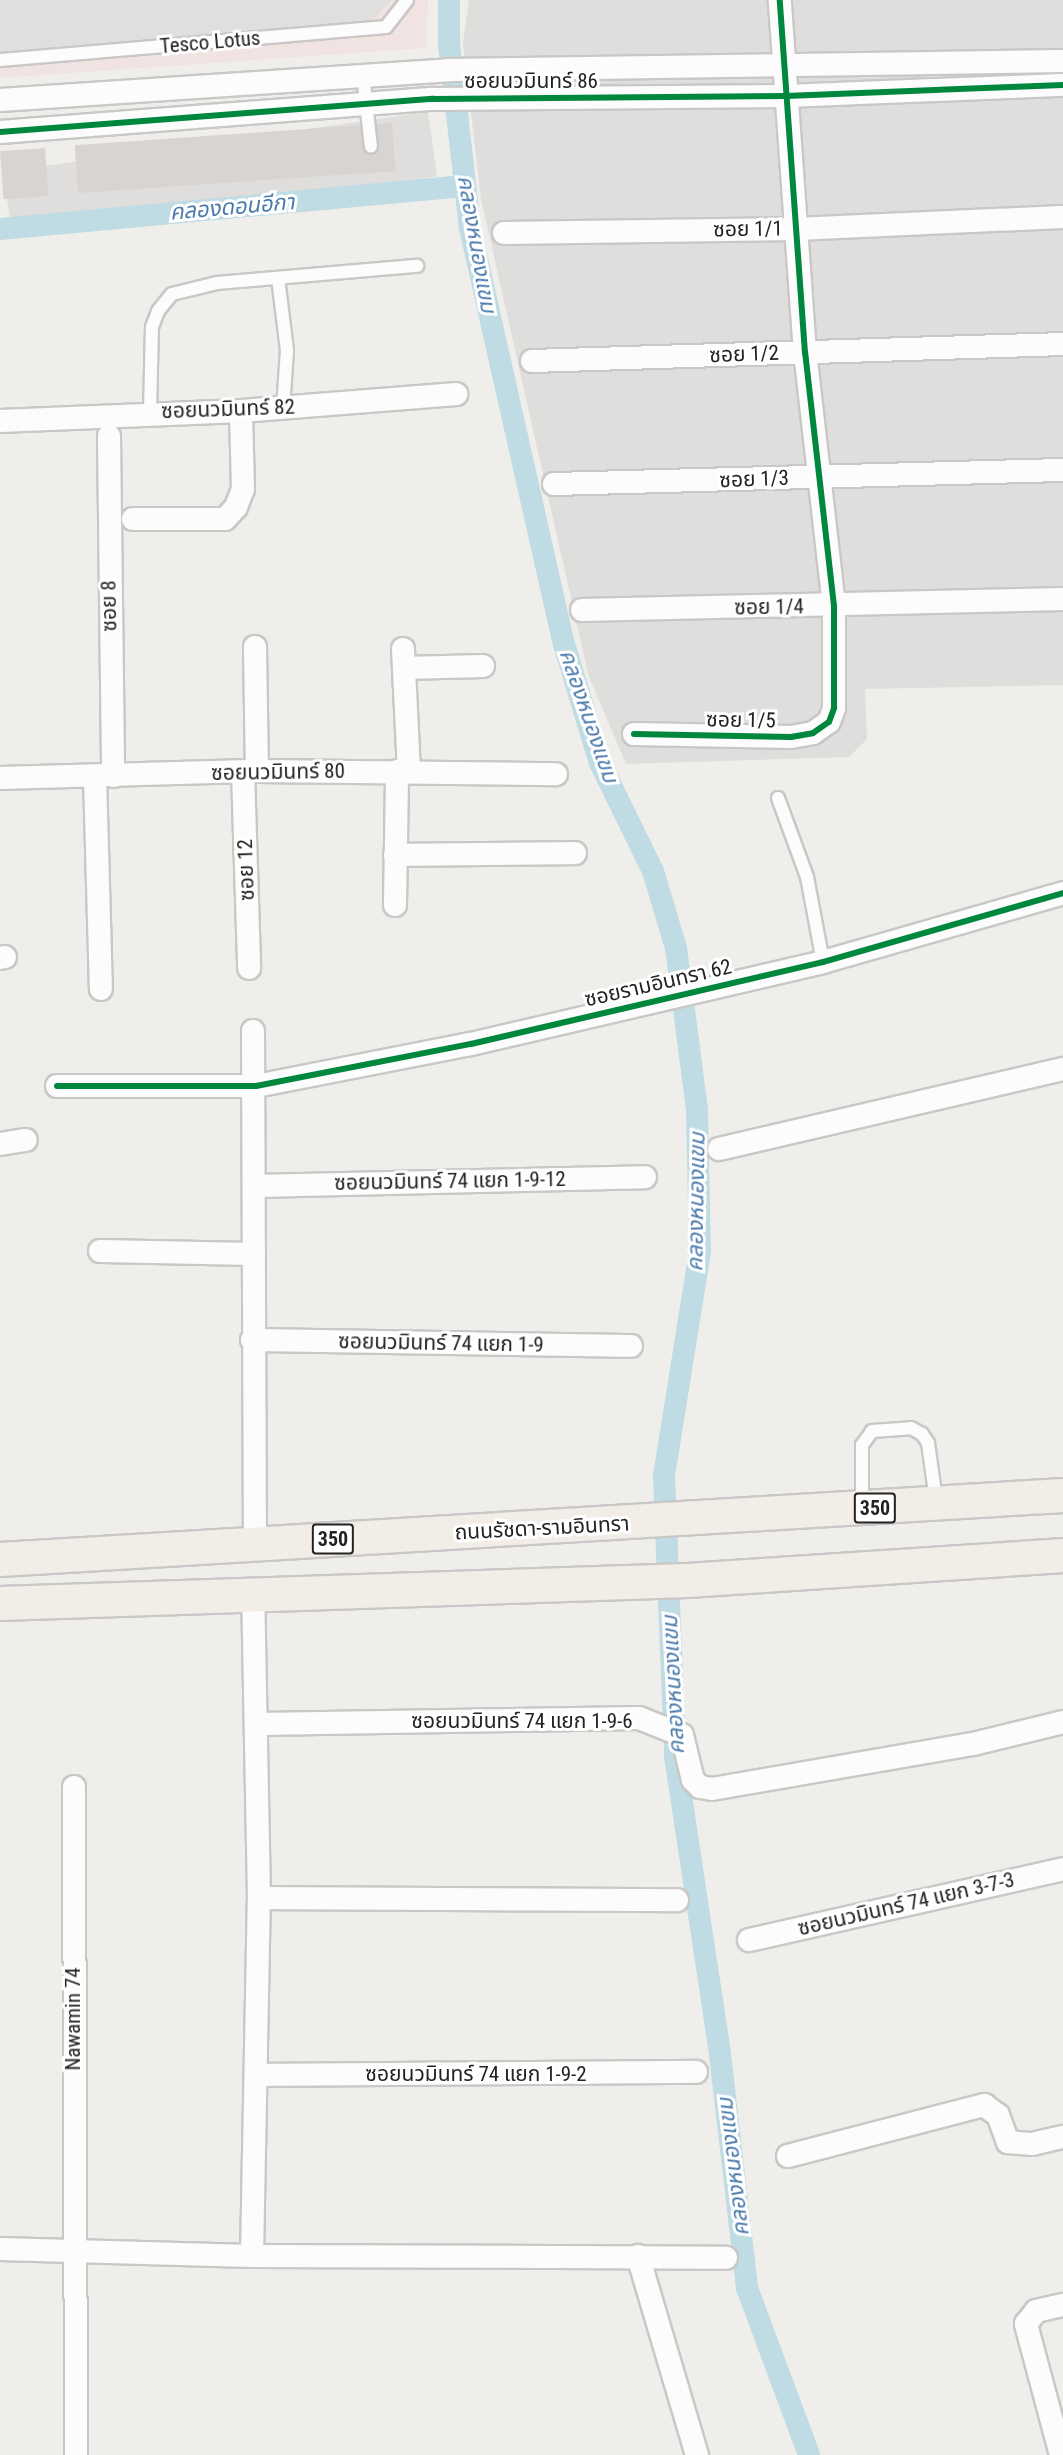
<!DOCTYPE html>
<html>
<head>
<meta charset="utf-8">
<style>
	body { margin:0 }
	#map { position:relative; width:1063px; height:2455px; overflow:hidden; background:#f0eeeb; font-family:"Roboto Condensed","Noto Sans Thai",sans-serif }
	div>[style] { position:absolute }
	.residential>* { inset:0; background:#dfdedc; transform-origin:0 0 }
	.commercial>* { inset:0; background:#f1e3e1 }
	.parking>* { inset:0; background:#e0dfde }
	.canal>* { height:22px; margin:-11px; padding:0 11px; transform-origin:11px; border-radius:11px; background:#bfdbe3 }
	.building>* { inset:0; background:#d7d4d2; transform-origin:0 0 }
	.roads { filter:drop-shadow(2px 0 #c9c8c7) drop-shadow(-2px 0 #c9c8c7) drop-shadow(0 2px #c9c8c7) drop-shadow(0 -2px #c9c8c7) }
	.service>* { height:12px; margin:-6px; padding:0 6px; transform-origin:6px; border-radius:6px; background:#fdfcfc }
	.minor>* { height:22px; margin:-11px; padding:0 11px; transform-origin:11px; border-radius:11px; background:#fdfcfc }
	.primary>* { height:33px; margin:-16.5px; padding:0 16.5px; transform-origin:16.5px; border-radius:16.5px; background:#f3ede7 }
	.cycleway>* { height:6px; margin:-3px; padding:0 3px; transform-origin:3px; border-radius:3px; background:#00873e }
	span { translate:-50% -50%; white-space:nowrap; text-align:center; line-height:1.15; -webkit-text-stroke:6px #fff; paint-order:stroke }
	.shield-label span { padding:2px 4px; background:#fff; border:2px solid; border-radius:4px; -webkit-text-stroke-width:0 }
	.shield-label { font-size:20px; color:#222; font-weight:700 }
	.street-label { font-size:21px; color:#222 }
	.water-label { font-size:22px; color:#4a7aab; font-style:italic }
</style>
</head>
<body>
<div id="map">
	<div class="residential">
		<div style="clip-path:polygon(469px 0,1063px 0,1063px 685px,865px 689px,867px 739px,849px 757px,626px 764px,588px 674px,481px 199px,463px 43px)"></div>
		<div style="left:428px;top:112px;width:65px;height:429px;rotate:82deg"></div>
	</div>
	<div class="commercial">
		<div style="clip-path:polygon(0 0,428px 0,426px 48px,0 78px)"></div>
	</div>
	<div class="parking">
		<div style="clip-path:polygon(0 0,392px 0,373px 20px,0 52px)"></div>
	</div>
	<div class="canal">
		<div style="left:449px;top:0;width:44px;rotate:90deg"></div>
		<div style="left:449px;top:44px;width:185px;rotate:83.5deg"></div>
		<div style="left:470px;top:228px;width:426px;rotate:77.3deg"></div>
		<div style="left:564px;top:644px;width:124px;rotate:73.2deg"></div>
		<div style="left:600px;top:763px;width:120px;rotate:63.9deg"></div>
		<div style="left:653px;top:871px;width:80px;rotate:73.4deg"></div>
		<div style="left:676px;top:948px;width:163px;rotate:82.6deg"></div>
		<div style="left:697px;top:1110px;width:141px;rotate:88.8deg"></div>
		<div style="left:700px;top:1251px;width:229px;rotate:99.1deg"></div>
		<div style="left:664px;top:1477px;width:279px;rotate:87.7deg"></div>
		<div style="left:675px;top:1756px;width:301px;rotate:81.4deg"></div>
		<div style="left:720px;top:2054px;width:236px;rotate:83.4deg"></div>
		<div style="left:747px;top:2288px;width:178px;rotate:69.6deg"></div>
		<div style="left:0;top:229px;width:466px;rotate:-5.3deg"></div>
	</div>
	<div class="building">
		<div style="left:392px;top:123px;width:48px;height:318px;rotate:86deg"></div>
		<div style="left:45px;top:148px;width:48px;height:45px;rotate:86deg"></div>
	</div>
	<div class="roads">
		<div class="service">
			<div style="left:0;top:60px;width:387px;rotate:-4.9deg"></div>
			<div style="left:386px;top:27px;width:34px;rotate:-52deg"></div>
			<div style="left:363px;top:75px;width:72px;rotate:83.7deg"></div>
			<div style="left:278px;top:278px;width:73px;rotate:82.9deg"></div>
			<div style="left:287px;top:350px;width:58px;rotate:93.9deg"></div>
			<div style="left:150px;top:413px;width:86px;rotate:-88.7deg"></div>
			<div style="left:152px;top:327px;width:17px;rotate:-69deg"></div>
			<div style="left:158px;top:311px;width:22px;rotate:-51deg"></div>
			<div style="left:172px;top:294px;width:46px;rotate:-13.7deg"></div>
			<div style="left:217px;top:283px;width:201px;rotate:-4.9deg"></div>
			<div style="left:778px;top:798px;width:84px;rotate:69.8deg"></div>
			<div style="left:807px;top:877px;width:86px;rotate:79.3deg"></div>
			<div style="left:862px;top:1506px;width:61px;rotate:-90deg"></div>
			<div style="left:862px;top:1445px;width:17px;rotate:-54deg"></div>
			<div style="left:872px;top:1431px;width:39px;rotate:-4deg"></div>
			<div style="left:911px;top:1428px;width:13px;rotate:29deg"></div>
			<div style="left:922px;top:1434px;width:11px;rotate:56deg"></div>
			<div style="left:928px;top:1443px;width:58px;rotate:82deg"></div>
		</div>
		<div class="minor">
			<div style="left:0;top:100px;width:450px;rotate:-3.8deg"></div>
			<div style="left:449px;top:70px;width:614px;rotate:-0.84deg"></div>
			<div style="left:0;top:132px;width:434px;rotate:-4.4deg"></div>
			<div style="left:433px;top:99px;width:353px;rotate:-0.5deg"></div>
			<div style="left:786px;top:96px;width:277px;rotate:-2.3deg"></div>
			<div style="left:504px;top:233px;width:292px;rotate:-0.8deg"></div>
			<div style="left:796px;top:229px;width:267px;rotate:-2.6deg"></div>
			<div style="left:532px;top:361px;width:531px;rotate:-1.83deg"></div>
			<div style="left:0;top:421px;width:241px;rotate:-2.4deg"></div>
			<div style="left:241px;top:411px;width:216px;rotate:-4.5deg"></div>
			<div style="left:109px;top:436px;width:340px;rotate:89.3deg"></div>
			<div style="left:554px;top:484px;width:509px;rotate:-1.58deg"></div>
			<div style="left:133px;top:519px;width:92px"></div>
			<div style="left:225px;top:519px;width:16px;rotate:-47deg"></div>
			<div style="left:236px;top:507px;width:19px;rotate:-69deg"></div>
			<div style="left:243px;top:489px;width:78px;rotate:-91.5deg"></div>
			<div style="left:582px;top:610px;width:481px;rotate:-1.3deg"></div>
			<div style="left:255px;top:647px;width:124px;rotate:89.1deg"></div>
			<div style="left:403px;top:649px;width:123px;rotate:87.2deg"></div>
			<div style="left:404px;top:668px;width:79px;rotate:-1.5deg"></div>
			<div style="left:634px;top:734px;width:157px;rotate:1.1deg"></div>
			<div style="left:791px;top:737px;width:22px;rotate:-10deg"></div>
			<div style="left:813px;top:733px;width:19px;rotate:-35deg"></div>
			<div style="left:829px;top:722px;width:15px;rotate:-70deg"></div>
			<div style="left:834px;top:708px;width:102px;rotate:-90deg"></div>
			<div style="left:834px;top:606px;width:255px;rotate:-96.5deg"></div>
			<div style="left:805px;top:353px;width:354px;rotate:-94.1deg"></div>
			<div style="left:243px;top:772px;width:196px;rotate:88.2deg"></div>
			<div style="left:95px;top:777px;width:212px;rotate:88.4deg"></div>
			<div style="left:0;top:778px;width:257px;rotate:-1.6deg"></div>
			<div style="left:257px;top:771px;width:299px;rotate:0.6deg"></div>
			<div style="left:395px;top:855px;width:180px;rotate:-0.6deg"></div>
			<div style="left:395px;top:905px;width:134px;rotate:-89.1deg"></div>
			<div style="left:0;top:958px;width:5px;rotate:-11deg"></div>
			<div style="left:253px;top:1031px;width:512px;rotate:89.78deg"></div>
			<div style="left:57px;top:1086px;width:199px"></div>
			<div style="left:256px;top:1086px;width:219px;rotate:-11.1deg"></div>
			<div style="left:471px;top:1044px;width:361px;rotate:-13.1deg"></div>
			<div style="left:823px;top:962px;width:250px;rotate:-16deg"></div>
			<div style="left:0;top:1144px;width:26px;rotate:-9deg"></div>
			<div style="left:719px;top:1149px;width:353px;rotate:-13.1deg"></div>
			<div style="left:255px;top:1186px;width:390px;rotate:-1.3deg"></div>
			<div style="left:100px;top:1251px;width:154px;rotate:1.1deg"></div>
			<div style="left:252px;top:1340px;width:379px;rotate:0.9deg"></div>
			<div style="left:258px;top:1724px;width:381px;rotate:-0.9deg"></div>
			<div style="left:639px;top:1718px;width:46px;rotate:21.6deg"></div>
			<div style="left:682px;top:1735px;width:46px;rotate:76.3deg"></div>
			<div style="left:693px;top:1780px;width:10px;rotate:45deg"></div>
			<div style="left:700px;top:1787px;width:12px;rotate:9deg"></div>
			<div style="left:712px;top:1789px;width:265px;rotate:-9.8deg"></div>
			<div style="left:973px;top:1744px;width:93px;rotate:-13.7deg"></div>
			<div style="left:74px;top:1787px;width:668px;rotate:89.83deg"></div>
			<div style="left:259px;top:1898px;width:418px;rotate:0.3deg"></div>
			<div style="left:749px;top:1940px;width:322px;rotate:-12.7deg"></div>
			<div style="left:256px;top:2075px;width:440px;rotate:-0.4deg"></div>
			<div style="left:788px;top:2156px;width:203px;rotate:-14.6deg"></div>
			<div style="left:984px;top:2105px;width:17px;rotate:36deg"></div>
			<div style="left:998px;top:2115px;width:29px;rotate:70deg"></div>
			<div style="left:1008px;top:2142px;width:24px;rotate:5deg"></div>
			<div style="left:1032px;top:2144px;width:32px;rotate:-13deg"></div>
			<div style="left:0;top:2249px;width:252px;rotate:1.6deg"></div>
			<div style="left:252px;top:2256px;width:474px;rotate:0.2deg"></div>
			<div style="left:252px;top:2256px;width:358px;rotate:-88.9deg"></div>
			<div style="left:259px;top:1898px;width:303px;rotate:-91.1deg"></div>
			<div style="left:638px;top:2256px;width:208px;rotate:73.5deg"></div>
			<div style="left:1061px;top:2455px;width:136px;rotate:-105deg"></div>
			<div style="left:1026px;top:2324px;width:16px;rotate:-52deg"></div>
			<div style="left:1036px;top:2311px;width:28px;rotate:-13deg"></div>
		</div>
		<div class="primary">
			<div style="left:0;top:1559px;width:1065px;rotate:-3.45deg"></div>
			<div style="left:0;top:1603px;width:687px;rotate:-1.92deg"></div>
			<div style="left:687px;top:1580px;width:377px;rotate:-3.8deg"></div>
		</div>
	</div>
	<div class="cycleway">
		<div style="left:0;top:132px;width:434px;rotate:-4.4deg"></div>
		<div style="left:433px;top:99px;width:353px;rotate:-0.5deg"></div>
		<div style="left:786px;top:96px;width:277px;rotate:-2.3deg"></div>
		<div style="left:634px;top:734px;width:157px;rotate:1.1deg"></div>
		<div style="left:791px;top:737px;width:22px;rotate:-10deg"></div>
		<div style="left:813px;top:733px;width:19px;rotate:-35deg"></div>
		<div style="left:829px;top:722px;width:15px;rotate:-70deg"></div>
		<div style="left:834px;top:708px;width:102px;rotate:-90deg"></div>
		<div style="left:834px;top:606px;width:255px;rotate:-96.5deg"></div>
		<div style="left:805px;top:353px;width:354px;rotate:-94.1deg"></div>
		<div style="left:57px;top:1086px;width:199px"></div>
		<div style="left:256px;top:1086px;width:219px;rotate:-11.1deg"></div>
		<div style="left:471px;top:1044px;width:361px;rotate:-13.1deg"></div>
		<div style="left:823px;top:962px;width:250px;rotate:-16deg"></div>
	</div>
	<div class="shield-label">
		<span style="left:875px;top:1508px">350</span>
		<span style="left:333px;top:1539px">350</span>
	</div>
	<div class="street-label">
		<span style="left:210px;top:42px;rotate:-5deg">Tesco Lotus</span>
		<span style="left:531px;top:81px">ซอยนวมินทร์ 86</span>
		<span style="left:748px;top:229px;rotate:-1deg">ซอย 1/1</span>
		<span style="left:744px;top:354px;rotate:-2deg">ซอย 1/2</span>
		<span style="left:228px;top:409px;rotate:-2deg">ซอยนวมินทร์ 82</span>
		<span style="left:754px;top:479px;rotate:-2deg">ซอย 1/3</span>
		<span style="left:109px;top:606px;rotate:-91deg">ซอย 8</span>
		<span style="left:769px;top:607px;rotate:-1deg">ซอย 1/4</span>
		<span style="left:741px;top:720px;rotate:1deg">ซอย 1/5</span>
		<span style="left:278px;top:772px;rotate:-1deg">ซอยนวมินทร์ 80</span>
		<span style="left:246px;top:870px;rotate:-92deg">ซอย 12</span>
		<span style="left:658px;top:983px;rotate:-13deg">ซอยรามอินทรา 62</span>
		<span style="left:450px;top:1181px;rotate:-1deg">ซอยนวมินทร์ 74 แยก 1-9-12</span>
		<span style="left:441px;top:1343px;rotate:1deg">ซอยนวมินทร์ 74 แยก 1-9</span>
		<span style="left:542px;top:1528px;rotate:-3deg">ถนนรัชดา-รามอินทรา</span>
		<span style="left:522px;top:1721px">ซอยนวมินทร์ 74 แยก 1-9-6</span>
		<span style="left:906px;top:1904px;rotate:-13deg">ซอยนวมินทร์ 74 แยก 3-7-3</span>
		<span style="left:73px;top:2019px;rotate:-90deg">Nawamin 74</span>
		<span style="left:476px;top:2074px">ซอยนวมินทร์ 74 แยก 1-9-2</span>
	</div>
	<div class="water-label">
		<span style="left:232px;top:207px;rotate:-5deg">คลองดอนอีกา</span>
		<span style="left:477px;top:244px;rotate:80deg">คลองหนองแขม</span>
		<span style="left:589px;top:716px;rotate:71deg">คลองหนองแขม</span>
		<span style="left:696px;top:1202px;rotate:-89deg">คลองหนองแขม</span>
		<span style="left:673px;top:1685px;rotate:-93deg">คลองหนองแขม</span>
		<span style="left:733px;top:2167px;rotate:-97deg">คลองหนองแขม</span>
	</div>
</div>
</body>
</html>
